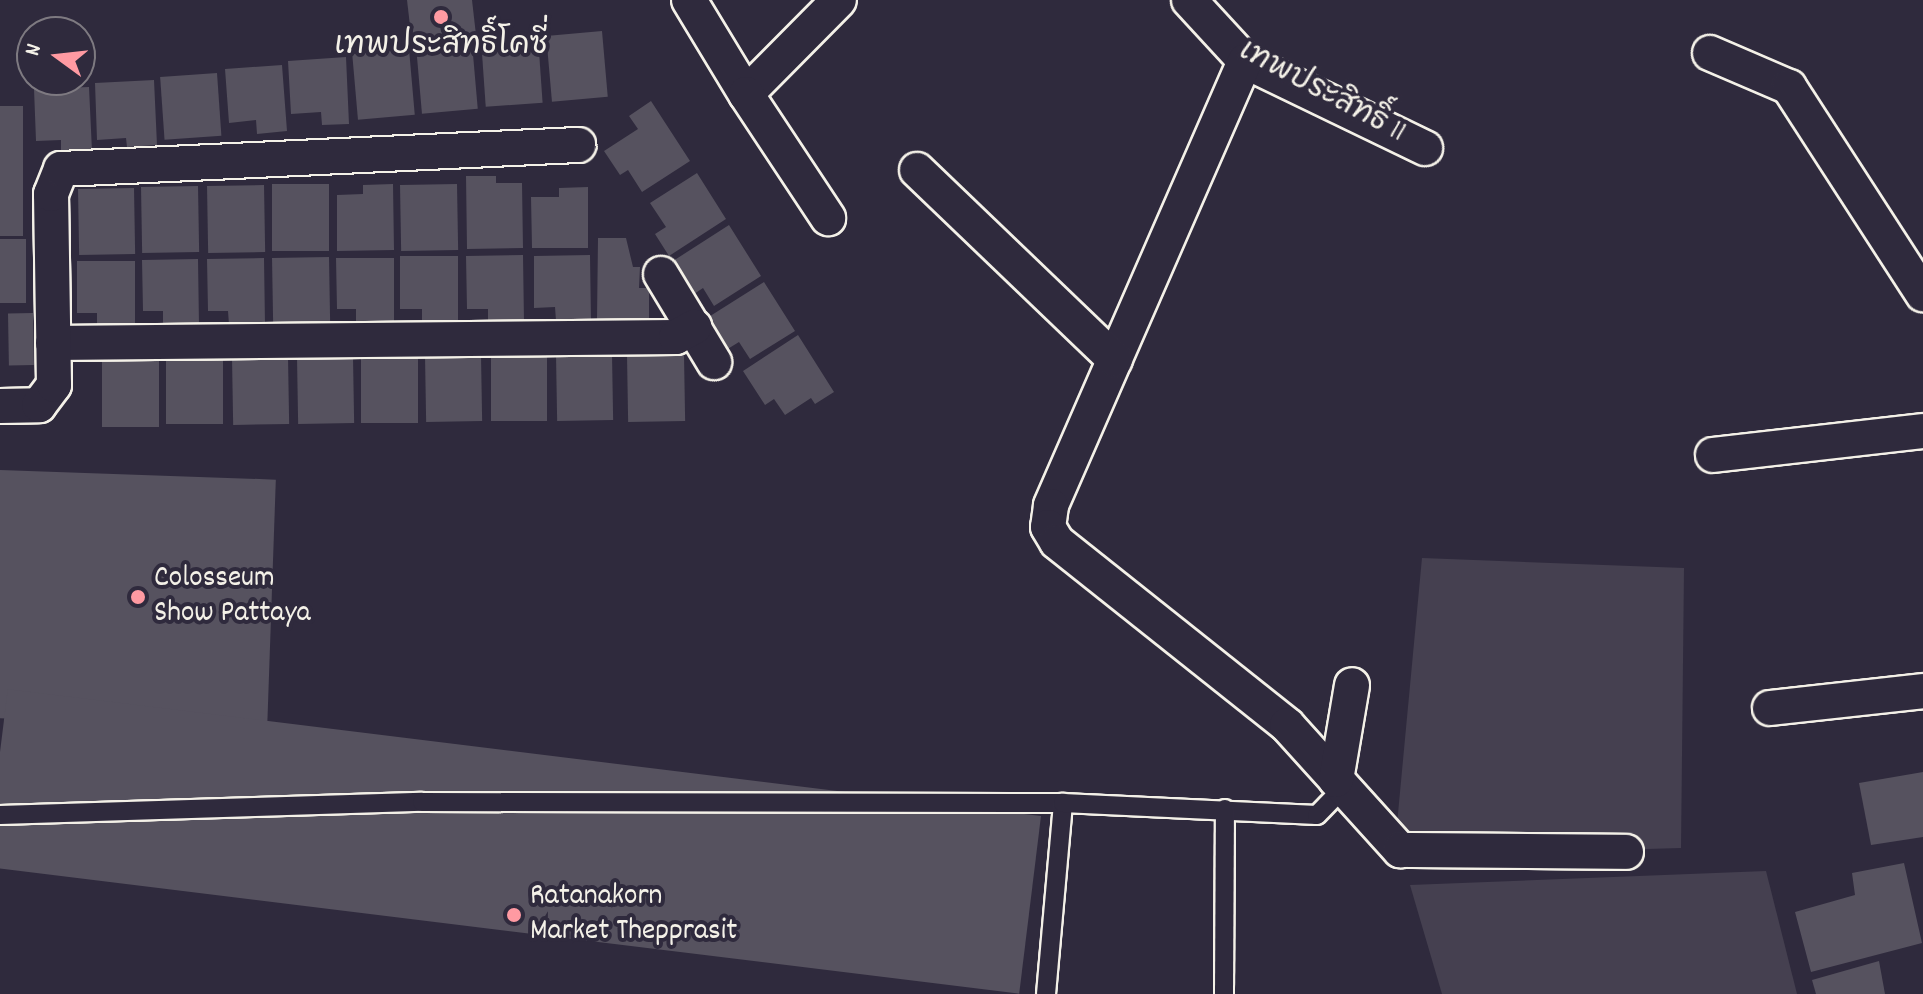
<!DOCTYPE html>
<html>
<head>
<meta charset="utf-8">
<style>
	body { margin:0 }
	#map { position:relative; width:1923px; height:994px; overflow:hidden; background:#2f2a3d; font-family:Dekko,"Playpen Sans Thai",sans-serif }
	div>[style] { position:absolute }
	.green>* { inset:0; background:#454050 }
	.building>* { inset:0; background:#56525f; transform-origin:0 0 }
	.roads { filter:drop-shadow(2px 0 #f4f1e8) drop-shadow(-2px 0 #f4f1e8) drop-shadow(0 2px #f4f1e8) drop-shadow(0 -2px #f4f1e8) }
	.service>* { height:18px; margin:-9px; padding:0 9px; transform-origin:9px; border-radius:9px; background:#2f2a3d }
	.minor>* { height:34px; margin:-17px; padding:0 17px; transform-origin:17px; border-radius:17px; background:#2f2a3d }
	.dots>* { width:22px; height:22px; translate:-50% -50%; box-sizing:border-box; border:4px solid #2f2a3d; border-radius:50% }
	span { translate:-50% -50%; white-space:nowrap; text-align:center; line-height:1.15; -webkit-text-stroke:8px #2f2a3d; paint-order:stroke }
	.poi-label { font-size:30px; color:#f4f1e8 }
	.left { translate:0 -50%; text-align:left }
	.street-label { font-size:30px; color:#f4f1e8 }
	.north { position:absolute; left:16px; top:16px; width:80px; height:80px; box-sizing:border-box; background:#2f2a3d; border:2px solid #7e7a81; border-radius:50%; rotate:285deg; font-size:22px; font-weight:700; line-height:32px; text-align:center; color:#f4f1e8 }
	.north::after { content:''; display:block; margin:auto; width:28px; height:36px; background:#ff9aa2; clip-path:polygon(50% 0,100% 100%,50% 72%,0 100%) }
</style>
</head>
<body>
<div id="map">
	<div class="green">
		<div style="clip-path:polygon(1422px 558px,1684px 568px,1681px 848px,1394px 856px)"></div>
		<div style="clip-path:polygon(1766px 871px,1797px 994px,1442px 994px,1410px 885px)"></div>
	</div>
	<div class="building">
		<div style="clip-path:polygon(407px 0,472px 0,476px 35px,412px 43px)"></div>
		<div style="left:602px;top:31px;width:66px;height:56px;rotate:85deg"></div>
		<div style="left:538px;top:37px;width:66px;height:57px;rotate:86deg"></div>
		<div style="left:472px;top:43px;width:66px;height:56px;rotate:85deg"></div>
		<div style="left:409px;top:49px;width:66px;height:57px;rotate:85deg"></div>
		<div style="clip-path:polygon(346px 57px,349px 124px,322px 125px,321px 112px,291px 114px,288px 61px)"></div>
		<div style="clip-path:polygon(282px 65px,287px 131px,257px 134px,256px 120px,229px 123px,225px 69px)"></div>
		<div style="left:217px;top:73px;width:63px;height:57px;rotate:86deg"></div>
		<div style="clip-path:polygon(154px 80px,157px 145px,127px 147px,126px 138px,97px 140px,95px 83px)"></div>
		<div style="clip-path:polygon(89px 87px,92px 151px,61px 152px,61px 140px,36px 141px,34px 89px)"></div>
		<div style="clip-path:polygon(651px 101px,690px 161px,642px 192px,628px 170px,620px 175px,604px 151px,638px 129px,629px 116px)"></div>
		<div style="left:0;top:106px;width:23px;height:130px"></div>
		<div style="clip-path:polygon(697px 173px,726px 219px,669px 256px,655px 234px,666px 227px,650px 203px)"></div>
		<div style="clip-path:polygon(466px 176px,496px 176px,496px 183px,522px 183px,523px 248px,467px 249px)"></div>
		<div style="left:329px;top:184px;width:67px;height:57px;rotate:90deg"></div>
		<div style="clip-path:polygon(393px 184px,394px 250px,337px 251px,337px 195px,363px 194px,363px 185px)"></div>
		<div style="left:457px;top:184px;width:66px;height:57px;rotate:89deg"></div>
		<div style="left:264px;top:185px;width:67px;height:57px;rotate:89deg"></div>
		<div style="left:198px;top:186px;width:66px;height:57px;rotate:89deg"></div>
		<div style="clip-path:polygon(588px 187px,588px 248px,532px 248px,531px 197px,559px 197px,559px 188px)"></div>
		<div style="left:134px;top:188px;width:66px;height:56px;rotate:89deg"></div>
		<div style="clip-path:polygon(729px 225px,761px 276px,714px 306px,703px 288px,694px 294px,673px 261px)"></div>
		<div style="clip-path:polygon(598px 238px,626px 238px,633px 267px,640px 267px,639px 288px,649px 288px,649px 320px,597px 319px)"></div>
		<div style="left:0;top:239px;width:26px;height:64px"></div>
		<div style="clip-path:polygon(523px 255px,524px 322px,488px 322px,488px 309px,467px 309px,466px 256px)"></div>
		<div style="clip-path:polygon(590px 255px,591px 321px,556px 321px,555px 307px,534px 308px,534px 256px)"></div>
		<div style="clip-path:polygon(400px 256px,458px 256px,458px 322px,422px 322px,422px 309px,400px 309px)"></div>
		<div style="left:329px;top:257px;width:67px;height:57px;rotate:89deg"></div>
		<div style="clip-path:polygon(264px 258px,265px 324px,229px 325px,228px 311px,208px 311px,207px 259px)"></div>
		<div style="clip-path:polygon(336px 258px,394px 258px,394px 323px,356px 323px,356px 309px,337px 309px)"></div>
		<div style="clip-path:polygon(198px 259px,199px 325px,163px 326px,163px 311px,143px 311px,142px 260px)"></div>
		<div style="clip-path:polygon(77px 261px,135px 261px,135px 327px,97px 327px,97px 313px,77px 313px)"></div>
		<div style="clip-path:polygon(764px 282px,795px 331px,750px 359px,739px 342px,726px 350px,707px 318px)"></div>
		<div style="left:33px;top:313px;width:52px;height:25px;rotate:89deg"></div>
		<div style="clip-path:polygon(798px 335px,834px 392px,815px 404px,811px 398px,785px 415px,774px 399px,765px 405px,743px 371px)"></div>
		<div style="left:612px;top:354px;width:66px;height:56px;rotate:89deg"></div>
		<div style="left:481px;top:355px;width:66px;height:56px;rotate:89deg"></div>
		<div style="left:491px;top:355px;width:56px;height:66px"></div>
		<div style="left:684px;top:355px;width:66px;height:57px;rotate:89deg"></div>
		<div style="left:418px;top:356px;width:67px;height:57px;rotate:90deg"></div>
		<div style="left:288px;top:357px;width:67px;height:56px;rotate:89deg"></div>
		<div style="left:353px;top:357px;width:66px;height:56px;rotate:89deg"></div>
		<div style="left:223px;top:358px;width:66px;height:57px;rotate:90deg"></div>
		<div style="left:102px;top:360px;width:57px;height:67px"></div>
		<div style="left:0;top:470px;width:276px;height:248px;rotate:2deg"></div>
		<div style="clip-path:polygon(1923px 772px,1923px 837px,1871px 845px,1859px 783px)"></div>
		<div style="left:1041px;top:816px;width:179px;height:1041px;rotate:97deg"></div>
		<div style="clip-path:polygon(1904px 863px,1922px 943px,1811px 972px,1795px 912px,1855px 895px,1852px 873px)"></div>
		<div style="clip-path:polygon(1879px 961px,1885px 994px,1816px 994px,1812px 980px)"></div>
	</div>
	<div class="roads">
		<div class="service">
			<div style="left:0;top:815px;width:422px;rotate:-1.8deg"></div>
			<div style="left:422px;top:802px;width:641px;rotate:0.09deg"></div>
			<div style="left:1046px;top:994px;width:192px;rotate:-84.9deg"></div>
			<div style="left:1063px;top:803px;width:254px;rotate:2.7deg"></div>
			<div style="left:1317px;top:815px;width:37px;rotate:-46deg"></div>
			<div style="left:1224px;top:994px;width:185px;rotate:-89.7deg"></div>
		</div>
		<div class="minor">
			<div style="left:689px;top:0;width:110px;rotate:58.8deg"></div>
			<div style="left:746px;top:94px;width:132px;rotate:-45.3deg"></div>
			<div style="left:1189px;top:0;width:83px;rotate:47.4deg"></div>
			<div style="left:1245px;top:61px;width:200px;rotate:25.8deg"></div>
			<div style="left:1710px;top:53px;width:86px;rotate:23.3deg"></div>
			<div style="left:1789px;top:87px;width:247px;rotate:57.1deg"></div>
			<div style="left:1245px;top:61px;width:485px;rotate:113.6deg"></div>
			<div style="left:1051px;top:506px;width:21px;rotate:98deg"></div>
			<div style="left:1048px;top:527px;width:17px;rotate:59deg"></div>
			<div style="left:1057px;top:542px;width:294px;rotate:38.5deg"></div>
			<div style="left:1287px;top:725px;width:169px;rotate:47.9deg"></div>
			<div style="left:1400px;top:850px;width:226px;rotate:0.5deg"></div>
			<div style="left:746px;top:94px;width:149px;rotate:56.5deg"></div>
			<div style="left:917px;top:170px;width:274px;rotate:43.8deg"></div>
			<div style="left:661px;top:274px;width:103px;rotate:58.9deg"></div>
			<div style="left:53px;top:343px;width:623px;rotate:-0.55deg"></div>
			<div style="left:676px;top:337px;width:21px;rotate:-29deg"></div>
			<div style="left:0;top:406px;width:39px;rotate:-1deg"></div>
			<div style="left:39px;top:405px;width:25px;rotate:-53deg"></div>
			<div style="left:54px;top:385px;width:191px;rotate:-90.9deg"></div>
			<div style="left:51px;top:194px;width:27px;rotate:-68deg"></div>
			<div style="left:61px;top:169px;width:518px;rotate:-2.66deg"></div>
			<div style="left:1713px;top:455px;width:211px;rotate:-6.5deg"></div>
			<div style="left:1770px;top:708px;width:154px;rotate:-6.3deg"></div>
			<div style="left:1336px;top:780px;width:96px;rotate:-80.4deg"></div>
		</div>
	</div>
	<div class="dots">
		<div style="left:441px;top:17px;background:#ff9aa2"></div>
		<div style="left:138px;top:597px;background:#ff9aa2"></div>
		<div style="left:514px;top:915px;background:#ff9aa2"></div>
	</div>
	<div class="poi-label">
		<span style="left:441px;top:48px">เทพประสิทธิ์โคซี่</span>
		<span class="left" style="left:154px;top:597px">Colosseum<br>Show Pattaya</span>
		<span class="left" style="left:530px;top:915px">Ratanakorn<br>Market Thepprasit</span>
	</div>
	<div class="street-label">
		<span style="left:1321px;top:94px;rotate:28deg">เทพประสิทธิ์ 11</span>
	</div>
	<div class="north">N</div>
</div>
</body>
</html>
